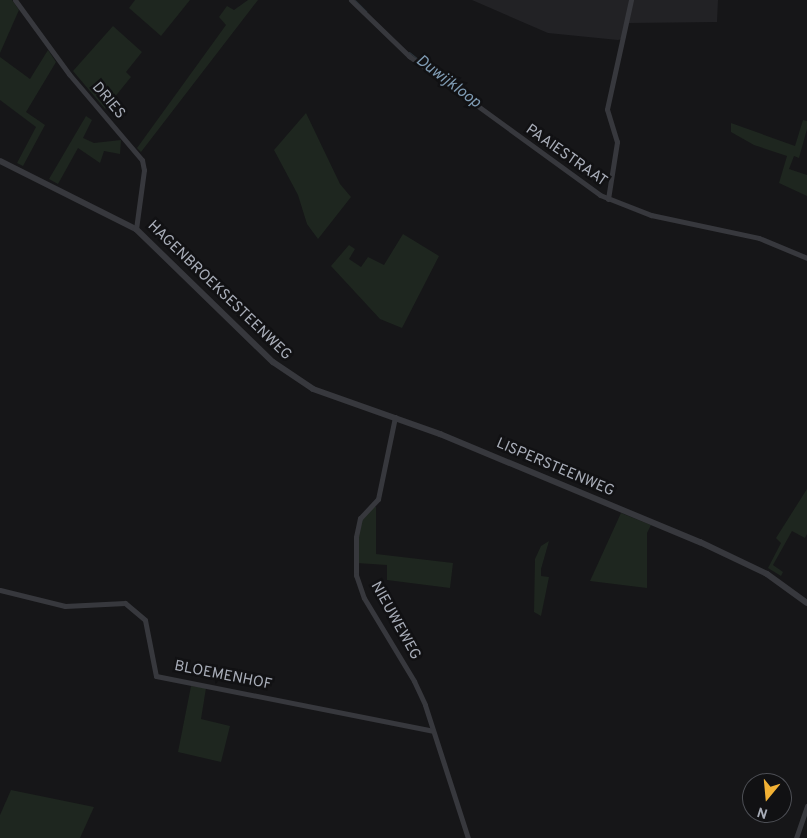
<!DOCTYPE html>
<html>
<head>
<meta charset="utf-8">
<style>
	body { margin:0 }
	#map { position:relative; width:807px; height:838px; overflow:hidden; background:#161618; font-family:Overpass,sans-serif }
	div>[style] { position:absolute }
	.built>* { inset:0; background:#222225 }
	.green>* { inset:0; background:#1e261f }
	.stream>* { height:1px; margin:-0.5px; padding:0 0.5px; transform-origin:0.5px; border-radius:0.5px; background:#2c353c }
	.minor>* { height:5px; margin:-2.5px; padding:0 2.5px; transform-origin:2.5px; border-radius:2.5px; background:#37383d }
	.tertiary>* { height:6px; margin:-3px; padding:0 3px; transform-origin:3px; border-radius:3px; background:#37383d }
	span { translate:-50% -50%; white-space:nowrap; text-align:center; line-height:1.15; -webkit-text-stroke:5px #111113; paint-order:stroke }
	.street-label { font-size:15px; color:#a8adb8 }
	.water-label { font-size:16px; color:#7f9bb3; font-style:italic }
	.north { position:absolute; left:742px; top:773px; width:50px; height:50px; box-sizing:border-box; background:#111113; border:1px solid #4d4f55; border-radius:50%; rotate:197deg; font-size:14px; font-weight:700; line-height:20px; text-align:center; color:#a8adb8 }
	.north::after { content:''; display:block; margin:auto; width:18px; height:22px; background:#f2b134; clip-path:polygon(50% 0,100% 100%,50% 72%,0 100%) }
</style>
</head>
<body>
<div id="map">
	<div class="built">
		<div style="clip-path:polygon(472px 0,718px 0,717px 22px,628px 23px,625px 38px,618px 40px,548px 33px)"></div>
	</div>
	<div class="green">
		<div style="clip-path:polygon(0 0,12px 0,19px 10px,0 53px)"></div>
		<div style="clip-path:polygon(135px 0,190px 0,161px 36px,129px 8px)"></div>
		<div style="clip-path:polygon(248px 0,258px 0,141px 152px,137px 148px,226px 25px,219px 17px,227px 6px,234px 10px)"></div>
		<div style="clip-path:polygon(113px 26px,142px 52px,126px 72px,131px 77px,105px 109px,73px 71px)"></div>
		<div style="clip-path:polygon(48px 50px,56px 62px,26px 112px,45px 125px,23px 166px,17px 163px,36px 127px,0 100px,0 57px,30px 79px)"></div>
		<div style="clip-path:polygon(306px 113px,340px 184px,351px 197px,318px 239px,307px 224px,298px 195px,274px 150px)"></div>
		<div style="clip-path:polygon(86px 116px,92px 120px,83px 138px,94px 143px,121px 140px,120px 154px,104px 151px,100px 163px,78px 148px,58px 184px,49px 179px)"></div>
		<div style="clip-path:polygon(803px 120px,807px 121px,807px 129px,799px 158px,794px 156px,789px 169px,807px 175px,807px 196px,779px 183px,787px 156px,754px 145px,731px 132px,731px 123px,795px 146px)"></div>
		<div style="clip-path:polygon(403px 234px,439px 256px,402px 328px,380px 319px,331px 266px,349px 245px,355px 249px,349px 259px,361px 267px,368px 257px,384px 265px)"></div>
		<div style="clip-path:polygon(807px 489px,807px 534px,805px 538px,792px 531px,773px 565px,783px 572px,781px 576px,768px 568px,781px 543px,776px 538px)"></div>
		<div style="clip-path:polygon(372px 506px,376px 507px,376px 554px,453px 563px,450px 588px,387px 580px,387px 565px,357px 563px,360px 523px)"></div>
		<div style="clip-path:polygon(621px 513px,651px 525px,647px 533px,647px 588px,590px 581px)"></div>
		<div style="clip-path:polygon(549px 541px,541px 569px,541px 576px,549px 577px,541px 616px,534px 612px,535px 559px,541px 546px)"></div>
		<div style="clip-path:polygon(191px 686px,206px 688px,201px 719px,230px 726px,221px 762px,178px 752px)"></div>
		<div style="clip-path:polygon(11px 790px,94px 807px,80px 838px,0 838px,0 815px)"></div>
	</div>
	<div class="stream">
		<div style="left:355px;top:0;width:16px;rotate:45deg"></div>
		<div style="left:409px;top:52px;width:18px;rotate:38deg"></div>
	</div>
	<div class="minor">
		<div style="left:15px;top:0;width:92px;rotate:53.9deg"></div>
		<div style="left:69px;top:74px;width:113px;rotate:49.7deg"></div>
		<div style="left:142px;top:160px;width:10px;rotate:79deg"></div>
		<div style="left:144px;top:170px;width:60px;rotate:97.7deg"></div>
		<div style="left:351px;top:0;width:81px;rotate:44deg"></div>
		<div style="left:409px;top:56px;width:236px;rotate:36deg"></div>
		<div style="left:600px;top:195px;width:55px;rotate:21.4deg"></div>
		<div style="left:651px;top:215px;width:110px;rotate:12deg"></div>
		<div style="left:759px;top:238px;width:52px;rotate:22.6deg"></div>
		<div style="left:608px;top:199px;width:58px;rotate:-81deg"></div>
		<div style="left:617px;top:142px;width:34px;rotate:-107deg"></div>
		<div style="left:607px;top:109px;width:112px;rotate:-77.6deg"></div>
		<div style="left:395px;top:417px;width:84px;rotate:101.7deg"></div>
		<div style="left:378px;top:499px;width:26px;rotate:133deg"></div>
		<div style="left:360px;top:518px;width:19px;rotate:102deg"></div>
		<div style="left:356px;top:537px;width:38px;rotate:90deg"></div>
		<div style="left:356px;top:575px;width:24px;rotate:71deg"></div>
		<div style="left:364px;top:598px;width:97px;rotate:58.9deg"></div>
		<div style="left:414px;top:681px;width:26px;rotate:65deg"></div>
		<div style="left:425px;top:705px;width:140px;rotate:72.1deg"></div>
		<div style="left:0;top:590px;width:67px;rotate:13.8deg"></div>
		<div style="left:65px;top:606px;width:60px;rotate:-2.9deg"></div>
		<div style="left:125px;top:603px;width:26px;rotate:40deg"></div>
		<div style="left:145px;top:620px;width:57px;rotate:78.9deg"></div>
		<div style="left:156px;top:676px;width:282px;rotate:11.2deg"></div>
		<div style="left:796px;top:838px;width:34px;rotate:-71deg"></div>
	</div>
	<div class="tertiary">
		<div style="left:0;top:161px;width:152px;rotate:26.6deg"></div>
		<div style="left:136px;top:229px;width:191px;rotate:44.2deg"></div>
		<div style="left:273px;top:362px;width:48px;rotate:34deg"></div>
		<div style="left:313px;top:389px;width:135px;rotate:19.5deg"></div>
		<div style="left:440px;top:434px;width:282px;rotate:22.6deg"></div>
		<div style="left:700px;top:542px;width:74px;rotate:25.5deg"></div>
		<div style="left:767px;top:574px;width:49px;rotate:35.9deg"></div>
	</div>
	<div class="street-label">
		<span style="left:108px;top:101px;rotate:50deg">DRIES</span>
		<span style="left:566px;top:156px;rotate:35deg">PAAIESTRAAT</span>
		<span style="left:219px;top:291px;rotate:44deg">HAGENBROEKSESTEENWEG</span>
		<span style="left:555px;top:468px;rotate:23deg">LISPERSTEENWEG</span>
		<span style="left:395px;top:621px;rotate:61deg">NIEUWEWEG</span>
		<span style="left:223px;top:676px;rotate:11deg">BLOEMENHOF</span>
	</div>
	<div class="water-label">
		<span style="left:448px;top:82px;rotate:37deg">Duwijkloop</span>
	</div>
	<div class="north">N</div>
</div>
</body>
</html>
